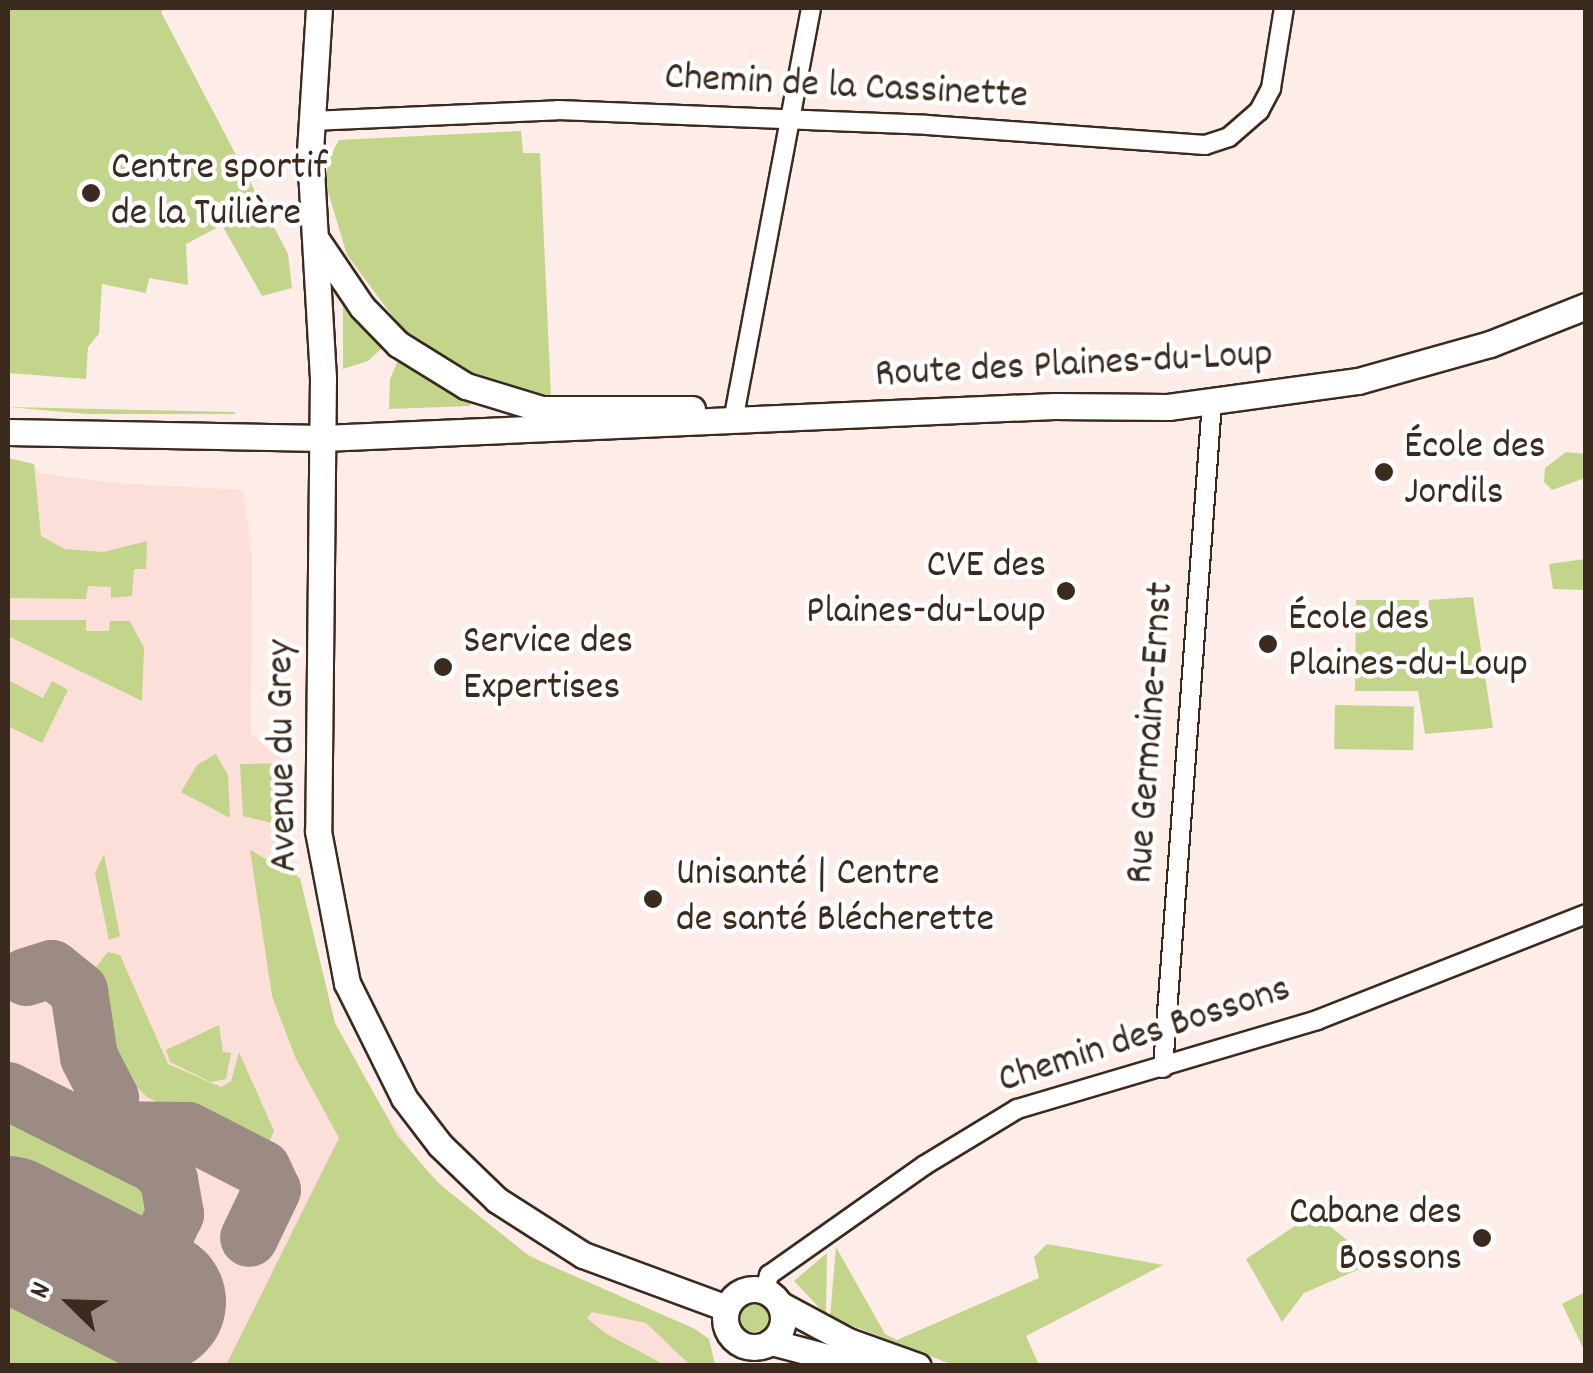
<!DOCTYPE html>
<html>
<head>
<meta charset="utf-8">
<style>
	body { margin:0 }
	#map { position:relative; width:1593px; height:1373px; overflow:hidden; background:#feece9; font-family:Dekko,sans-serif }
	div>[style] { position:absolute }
	.built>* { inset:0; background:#fddfd9 }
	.green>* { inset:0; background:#c2d58a; transform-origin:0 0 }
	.round { border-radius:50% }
	.taxiway>* { height:58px; margin:-29px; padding:0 29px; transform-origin:29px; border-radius:29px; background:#9c8b84 }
	.runway>* { height:142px; margin:-71px; padding:0 71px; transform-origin:71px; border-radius:71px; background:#9c8b84 }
	.roads { filter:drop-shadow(2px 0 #3b2a1e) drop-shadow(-2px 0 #3b2a1e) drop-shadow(0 2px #3b2a1e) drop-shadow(0 -2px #3b2a1e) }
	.street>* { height:18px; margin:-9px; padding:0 9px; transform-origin:9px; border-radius:9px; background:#fff }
	.secondary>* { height:25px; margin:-12.5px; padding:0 12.5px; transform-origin:12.5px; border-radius:12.5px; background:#fff }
	.secondary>.ring { margin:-12.5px; padding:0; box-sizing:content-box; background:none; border:25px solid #fff; border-radius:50% }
	.dots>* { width:28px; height:28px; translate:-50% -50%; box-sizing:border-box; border:5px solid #fff; border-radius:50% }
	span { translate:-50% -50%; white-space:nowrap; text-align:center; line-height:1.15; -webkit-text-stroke:9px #fff; paint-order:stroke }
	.street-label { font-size:40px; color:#3b2a1e }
	.poi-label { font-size:40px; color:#3b2a1e }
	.left { translate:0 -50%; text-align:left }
	.right { translate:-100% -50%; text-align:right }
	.frame { position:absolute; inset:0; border:10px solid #3b2a1e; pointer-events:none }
	.north { position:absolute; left:20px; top:1253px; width:100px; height:100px; -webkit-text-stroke:8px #fff; paint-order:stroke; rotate:293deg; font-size:28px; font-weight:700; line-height:40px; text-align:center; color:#3b2a1e }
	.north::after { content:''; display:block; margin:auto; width:35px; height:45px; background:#3b2a1e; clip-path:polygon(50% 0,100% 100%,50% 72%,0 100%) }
</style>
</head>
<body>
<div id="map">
	<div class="built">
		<div style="clip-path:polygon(8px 461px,34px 464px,38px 473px,116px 483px,243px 490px,252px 557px,251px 734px,287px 763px,290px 837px,312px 946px,335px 1022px,358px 1070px,418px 1161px,480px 1222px,554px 1270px,695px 1329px,709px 1339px,715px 1365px,8px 1366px)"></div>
	</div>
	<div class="green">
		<div style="clip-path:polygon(8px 8px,166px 8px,161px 12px,288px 254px,292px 288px,262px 296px,222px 225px,186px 244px,188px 285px,149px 278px,146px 293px,102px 284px,99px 334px,88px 347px,86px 379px,8px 373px)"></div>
		<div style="clip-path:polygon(521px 131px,523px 153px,540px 153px,551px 396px,465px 373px,405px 333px,347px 255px,326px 185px,328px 160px,339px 140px)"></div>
		<div style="clip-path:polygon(343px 301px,383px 347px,368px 361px,343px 369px)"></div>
		<div style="clip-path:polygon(398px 360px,470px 403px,470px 406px,389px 409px,390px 379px)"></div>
		<div style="clip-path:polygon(8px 407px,234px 412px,236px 414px,87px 414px)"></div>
		<div style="clip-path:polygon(1566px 452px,1585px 454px,1585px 478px,1552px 490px,1544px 482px,1545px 468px)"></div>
		<div style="clip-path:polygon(8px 458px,34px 464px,41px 536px,65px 549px,103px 552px,147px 541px,146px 569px,134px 569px,132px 596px,111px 598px,111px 587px,88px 586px,86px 599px,8px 598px)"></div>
		<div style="clip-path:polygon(1585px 559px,1585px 590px,1553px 589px,1549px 564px)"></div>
		<div style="clip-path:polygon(1473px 597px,1493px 728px,1425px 734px,1418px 691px,1355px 691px,1356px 600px,1419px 600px,1419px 630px,1428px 631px,1429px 600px)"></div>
		<div style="clip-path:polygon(8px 620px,86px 620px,86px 631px,109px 631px,110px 621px,130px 621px,144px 648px,142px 701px,8px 636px)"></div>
		<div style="clip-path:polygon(8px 680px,43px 698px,52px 681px,68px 690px,42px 743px,8px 726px)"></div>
		<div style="left:1335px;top:705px;width:79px;height:44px;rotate:1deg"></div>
		<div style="clip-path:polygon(216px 754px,228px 775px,230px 818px,181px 792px,197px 765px)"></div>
		<div style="clip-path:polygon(287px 763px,289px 827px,243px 816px,240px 764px)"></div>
		<div style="clip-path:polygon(250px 850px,300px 878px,335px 1023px,397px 1135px,437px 1182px,529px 1256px,695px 1329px,709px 1339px,715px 1365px,690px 1365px,646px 1323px,592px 1312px,587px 1318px,605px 1333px,665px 1365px,226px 1365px,339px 1138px,296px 1059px,272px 996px)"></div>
		<div style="clip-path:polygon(104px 854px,120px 936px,109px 940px,95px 873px)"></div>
		<div style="clip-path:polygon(108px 952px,120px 955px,168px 1064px,221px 1087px,231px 1081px,239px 1052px,274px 1131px,263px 1156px,147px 1097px,102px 1053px,92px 972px)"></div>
		<div style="clip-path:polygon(219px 1025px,223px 1052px,231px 1053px,226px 1079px,211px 1082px,170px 1062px,166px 1050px)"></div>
		<div style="clip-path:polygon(8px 1109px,150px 1182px,159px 1212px,150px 1231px,120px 1241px,8px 1186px)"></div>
		<div style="clip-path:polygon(1314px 1213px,1359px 1250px,1362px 1268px,1304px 1293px,1282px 1322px,1246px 1259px)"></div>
		<div style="clip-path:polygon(1047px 1244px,1163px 1265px,1026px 1336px,1039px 1365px,953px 1365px,830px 1317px,836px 1247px,885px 1334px,897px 1340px,1039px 1278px,1034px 1257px)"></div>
		<div style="clip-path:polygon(827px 1253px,826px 1315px,794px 1281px)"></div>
		<div style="clip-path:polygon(8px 1270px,196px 1365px,8px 1365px)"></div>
		<div style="clip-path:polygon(1585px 1292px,1585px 1352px,1562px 1304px)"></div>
		<div class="round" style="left:739px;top:1302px;width:30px;height:30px"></div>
	</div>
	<div class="taxiway">
		<div style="left:26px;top:977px;width:27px;rotate:-17deg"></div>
		<div style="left:52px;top:969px;width:35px;rotate:39deg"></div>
		<div style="left:79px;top:991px;width:67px;rotate:81.4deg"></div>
		<div style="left:89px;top:1057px;width:46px;rotate:62.9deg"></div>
		<div style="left:110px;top:1098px;width:28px;rotate:109deg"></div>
		<div style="left:101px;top:1124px;width:20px;rotate:171deg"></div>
		<div style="left:8px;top:1091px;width:165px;rotate:26.6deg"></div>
		<div style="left:156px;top:1165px;width:20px;rotate:49deg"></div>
		<div style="left:169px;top:1180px;width:35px;rotate:80deg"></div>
		<div style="left:175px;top:1214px;width:48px;rotate:116deg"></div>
		<div style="left:154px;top:1257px;width:31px;rotate:143deg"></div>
		<div style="left:129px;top:1276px;width:35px;rotate:-172deg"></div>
		<div style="left:100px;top:1130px;width:88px;rotate:0.7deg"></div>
		<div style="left:188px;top:1131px;width:83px;rotate:27.2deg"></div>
		<div style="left:262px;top:1169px;width:23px;rotate:65deg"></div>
		<div style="left:272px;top:1190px;width:53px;rotate:115.6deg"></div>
	</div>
	<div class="runway">
		<div style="left:8px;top:1227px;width:165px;rotate:27deg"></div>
	</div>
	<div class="roads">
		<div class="street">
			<div style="left:311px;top:121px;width:247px;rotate:-2.5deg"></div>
			<div style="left:558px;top:110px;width:369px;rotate:2.3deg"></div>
			<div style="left:927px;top:125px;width:279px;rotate:4.1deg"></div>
			<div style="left:1205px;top:145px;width:25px;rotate:-18deg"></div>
			<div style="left:1229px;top:137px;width:40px;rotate:-41deg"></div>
			<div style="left:1259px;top:111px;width:26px;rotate:-62deg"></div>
			<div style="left:1271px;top:88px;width:81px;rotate:-80.8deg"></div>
			<div style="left:733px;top:421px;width:420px;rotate:-79.3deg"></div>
			<div style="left:1163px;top:1068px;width:667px;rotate:-85.79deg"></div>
			<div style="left:765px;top:1290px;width:16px;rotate:-75deg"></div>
			<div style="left:769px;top:1275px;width:191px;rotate:-35.2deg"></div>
			<div style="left:925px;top:1165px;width:108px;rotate:-31.3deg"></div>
			<div style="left:1017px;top:1109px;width:313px;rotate:-16.5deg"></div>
			<div style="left:1317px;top:1020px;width:289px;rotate:-21.5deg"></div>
		</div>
		<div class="secondary">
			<div style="left:319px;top:8px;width:145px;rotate:93.6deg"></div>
			<div style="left:310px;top:153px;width:224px;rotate:86.7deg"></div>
			<div style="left:323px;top:377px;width:454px;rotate:90.6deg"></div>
			<div style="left:318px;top:831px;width:155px;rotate:79.2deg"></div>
			<div style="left:347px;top:983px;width:128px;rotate:63.6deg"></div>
			<div style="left:404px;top:1098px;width:59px;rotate:52.5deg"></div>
			<div style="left:440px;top:1145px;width:79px;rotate:44deg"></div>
			<div style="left:497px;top:1200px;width:102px;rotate:32.6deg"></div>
			<div style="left:583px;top:1255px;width:153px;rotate:20.3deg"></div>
			<div style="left:318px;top:242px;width:78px;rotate:55.9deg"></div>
			<div style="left:362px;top:307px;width:52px;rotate:45.8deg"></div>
			<div style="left:398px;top:344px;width:80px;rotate:31.7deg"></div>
			<div style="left:466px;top:386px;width:78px;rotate:17deg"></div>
			<div style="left:541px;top:409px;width:151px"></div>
			<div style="left:8px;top:432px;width:315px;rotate:1.1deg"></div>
			<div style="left:323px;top:438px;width:732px;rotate:-2.51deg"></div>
			<div style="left:1054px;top:406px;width:114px;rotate:0.5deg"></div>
			<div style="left:1168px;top:407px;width:192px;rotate:-7.8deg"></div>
			<div style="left:1358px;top:381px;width:137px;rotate:-15.7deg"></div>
			<div style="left:1490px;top:344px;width:103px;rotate:-21.6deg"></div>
			<div class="ring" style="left:725px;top:1289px;width:33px;height:33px"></div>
			<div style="left:781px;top:1305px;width:76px;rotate:28.2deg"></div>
			<div style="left:848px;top:1341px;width:74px;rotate:19.7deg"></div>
			<div style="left:771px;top:1342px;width:94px;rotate:14.8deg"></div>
		</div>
	</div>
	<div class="dots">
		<div style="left:91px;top:193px;background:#3b2a1e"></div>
		<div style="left:1384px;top:472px;background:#3b2a1e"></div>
		<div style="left:1066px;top:591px;background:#3b2a1e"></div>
		<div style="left:1268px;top:644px;background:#3b2a1e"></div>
		<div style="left:443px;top:667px;background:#3b2a1e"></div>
		<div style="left:653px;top:899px;background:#3b2a1e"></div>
		<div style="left:1482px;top:1238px;background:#3b2a1e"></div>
	</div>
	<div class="street-label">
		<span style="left:846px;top:89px;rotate:3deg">Chemin de la Cassinette</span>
		<span style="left:1074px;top:367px;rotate:-3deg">Route des Plaines-du-Loup</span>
		<span style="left:1153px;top:733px;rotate:-86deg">Rue Germaine-Ernst</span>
		<span style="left:285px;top:756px;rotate:-91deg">Avenue du Grey</span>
		<span style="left:1145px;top:1037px;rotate:-18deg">Chemin des Bossons</span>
	</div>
	<div class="poi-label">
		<span class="left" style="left:111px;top:193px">Centre sportif<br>de la Tuilière</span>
		<span class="left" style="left:1404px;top:472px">École des<br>Jordils</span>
		<span class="right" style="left:1046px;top:591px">CVE des<br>Plaines-du-Loup</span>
		<span class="left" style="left:1288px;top:644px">École des<br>Plaines-du-Loup</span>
		<span class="left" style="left:463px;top:667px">Service des<br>Expertises</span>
		<span class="left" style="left:676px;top:899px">Unisanté | Centre<br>de santé Blécherette</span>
		<span class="right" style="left:1462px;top:1238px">Cabane des<br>Bossons</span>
	</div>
	<div class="frame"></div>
	<div class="north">N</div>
</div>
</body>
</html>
